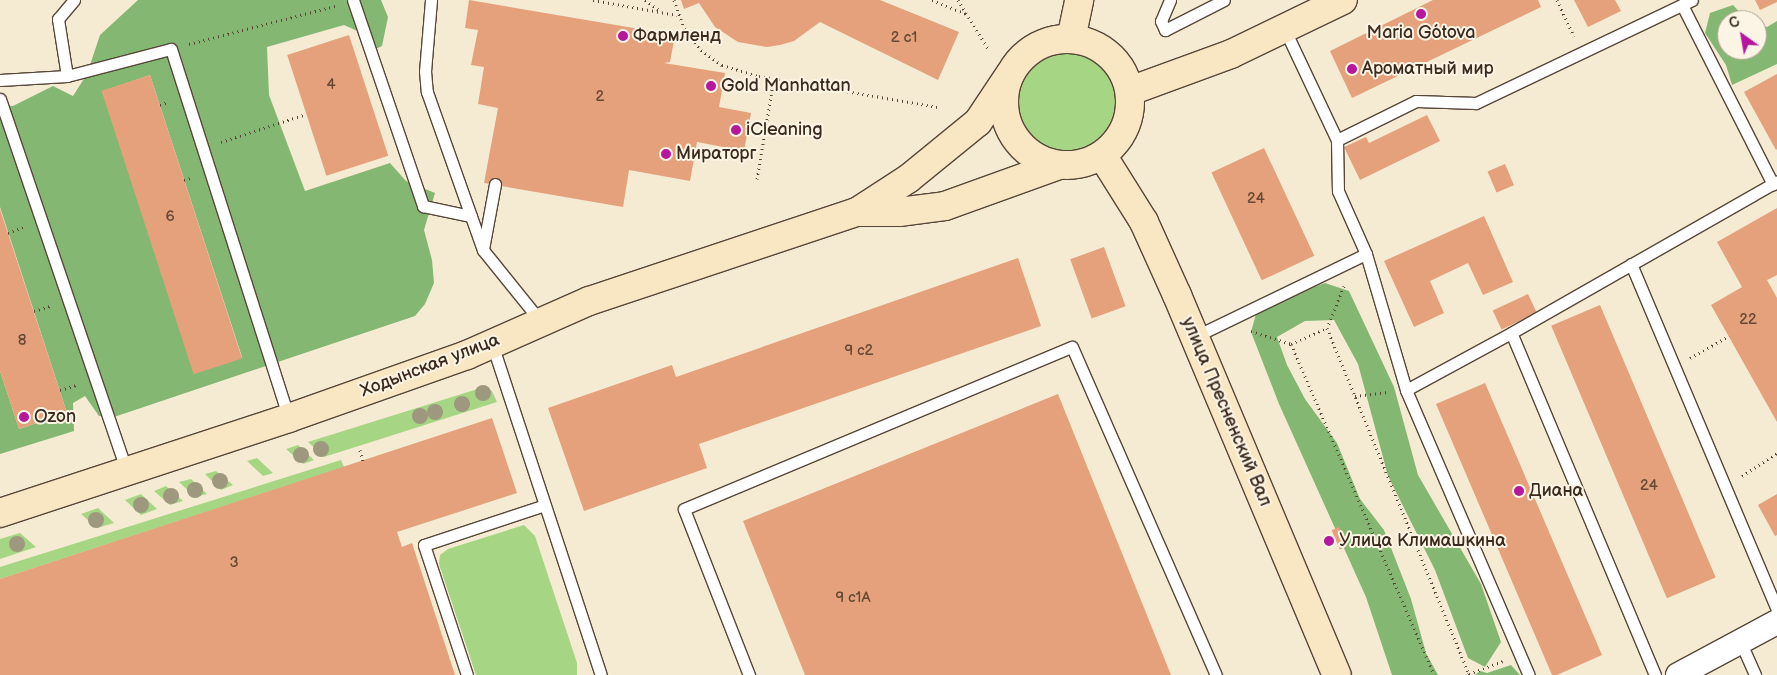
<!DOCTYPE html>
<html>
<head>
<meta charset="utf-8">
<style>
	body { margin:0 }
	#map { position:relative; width:1777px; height:675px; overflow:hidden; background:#f5ebd3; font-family:"Balsamiq Sans",sans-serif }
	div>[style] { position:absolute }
	.green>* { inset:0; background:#a6d684 }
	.round { border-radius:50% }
	.forest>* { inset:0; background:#84b772 }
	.building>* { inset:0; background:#e4a17b; transform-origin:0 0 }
	.path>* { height:3px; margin-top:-1.5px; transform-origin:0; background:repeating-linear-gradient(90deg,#574739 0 1px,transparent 0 5px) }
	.roads { filter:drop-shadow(1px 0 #574739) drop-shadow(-1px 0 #574739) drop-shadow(0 1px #574739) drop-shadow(0 -1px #574739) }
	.lane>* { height:11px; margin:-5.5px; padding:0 5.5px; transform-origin:5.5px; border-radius:5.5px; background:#fff }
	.street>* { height:24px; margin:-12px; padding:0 12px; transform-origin:12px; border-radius:12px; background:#fff }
	.secondary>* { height:28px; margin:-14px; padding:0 14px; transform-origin:14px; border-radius:14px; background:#f9e7c3 }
	.secondary>.ring { margin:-14px; padding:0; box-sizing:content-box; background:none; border:28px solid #f9e7c3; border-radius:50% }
	.trees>* { width:16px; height:16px; margin:-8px; border-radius:50%; background:#9e987e }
	.dots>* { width:14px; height:14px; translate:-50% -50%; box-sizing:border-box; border:2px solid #fcf5e5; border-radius:50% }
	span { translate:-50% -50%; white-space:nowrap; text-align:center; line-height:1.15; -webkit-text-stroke:4px #fcf5e5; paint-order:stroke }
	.number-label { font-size:15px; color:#654835 }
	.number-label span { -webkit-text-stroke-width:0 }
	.poi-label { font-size:18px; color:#3b2a1e }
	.left { translate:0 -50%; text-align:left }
	.street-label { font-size:18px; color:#3b2a1e }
	.north { position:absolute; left:1717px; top:10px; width:50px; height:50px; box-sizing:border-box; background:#fcf5e5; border:1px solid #afa495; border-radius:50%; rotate:328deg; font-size:14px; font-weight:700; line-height:20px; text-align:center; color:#3b2a1e }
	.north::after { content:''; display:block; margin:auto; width:18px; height:22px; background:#b5179e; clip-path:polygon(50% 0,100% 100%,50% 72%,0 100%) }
</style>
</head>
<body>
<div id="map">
	<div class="green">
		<div class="round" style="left:1014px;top:49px;width:108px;height:108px"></div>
		<div style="clip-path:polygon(484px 387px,492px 391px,497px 402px,324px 457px,308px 442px)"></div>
		<div style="clip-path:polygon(298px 445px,314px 460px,303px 464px,286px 449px)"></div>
		<div style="clip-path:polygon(257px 458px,273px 473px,263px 476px,247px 461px)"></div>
		<div style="clip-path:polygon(341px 460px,344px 467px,0 579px,0 567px)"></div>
		<div style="clip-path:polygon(216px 471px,233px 485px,221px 490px,205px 474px)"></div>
		<div style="clip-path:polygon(191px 479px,207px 494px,195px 497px,179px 482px)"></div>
		<div style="clip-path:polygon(166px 486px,183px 501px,170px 505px,154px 491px)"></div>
		<div style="clip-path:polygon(141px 494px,157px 509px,141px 515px,125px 500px)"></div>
		<div style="clip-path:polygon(98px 508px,114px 523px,97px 528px,81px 514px)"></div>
		<div style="clip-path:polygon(524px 525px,535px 536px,577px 663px,577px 675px,476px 675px,439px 564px,440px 555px,448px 549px)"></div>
		<div style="clip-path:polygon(20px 533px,36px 547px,0 559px,0 539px)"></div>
	</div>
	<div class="forest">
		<div style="clip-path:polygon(evenodd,138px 0,381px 0,388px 17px,382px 46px,369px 52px,364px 34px,344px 25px,267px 47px,269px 95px,305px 191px,390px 163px,406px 181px,435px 193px,424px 230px,432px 260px,434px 283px,425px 304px,415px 316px,117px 416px,99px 416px,85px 396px,73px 403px,74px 431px,0 454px,0 371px,19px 429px,67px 413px,0 207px,0 105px,13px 106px,53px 86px,73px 96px,87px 74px,100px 35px,138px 0,150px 75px,242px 357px,195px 373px,103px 91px,150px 75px)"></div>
		<div style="clip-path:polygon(1733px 5px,1747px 20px,1727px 20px,1727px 50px,1757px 50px,1757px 24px,1767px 27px,1777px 21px,1777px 64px,1732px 85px,1726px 65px,1705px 33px,1710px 13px)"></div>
		<div style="clip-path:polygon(1325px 283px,1349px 291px,1394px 387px,1418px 475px,1481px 584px,1501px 642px,1485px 667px,1468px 658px,1435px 570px,1388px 476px,1358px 364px,1334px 320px,1305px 321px,1277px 337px,1287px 365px,1305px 399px,1337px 443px,1360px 499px,1384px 530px,1411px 599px,1426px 653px,1438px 675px,1392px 675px,1366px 597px,1279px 404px,1251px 332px,1256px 314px,1287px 297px)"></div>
		<div style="clip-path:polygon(1511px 665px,1520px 675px,1475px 675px,1480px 671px,1487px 673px)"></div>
	</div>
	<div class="building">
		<div style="clip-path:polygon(469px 0,675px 35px,670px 62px,664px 63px,725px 73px,719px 107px,751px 113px,744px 151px,697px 142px,690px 181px,629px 170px,623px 207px,484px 183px,498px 108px,478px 104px,484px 67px,471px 65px,478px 30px,465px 28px)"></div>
		<div style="clip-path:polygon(681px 0,880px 0,959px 32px,938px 80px,820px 22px,794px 41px,780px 45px,767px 47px,738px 42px,715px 27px,699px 3px,684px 9px)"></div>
		<div style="clip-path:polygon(1433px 0,1538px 0,1541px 7px,1352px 98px,1330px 51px)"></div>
		<div style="clip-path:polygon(1574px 0,1615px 0,1621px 11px,1588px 27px)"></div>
		<div style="clip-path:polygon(1755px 0,1777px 0,1777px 2px,1760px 10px)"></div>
		<div style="left:349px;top:35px;width:127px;height:65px;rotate:72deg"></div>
		<div style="clip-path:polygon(1777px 74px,1777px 149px,1776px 150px,1744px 92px)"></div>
		<div style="left:150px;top:75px;width:298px;height:51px;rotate:72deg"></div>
		<div style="clip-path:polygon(1427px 115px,1440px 141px,1360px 180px,1344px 147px,1366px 137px,1369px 143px)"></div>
		<div style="left:1264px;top:148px;width:119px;height:58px;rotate:65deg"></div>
		<div style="left:1505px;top:164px;width:23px;height:19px;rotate:67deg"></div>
		<div style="clip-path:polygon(1777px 208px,1777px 275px,1767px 280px,1777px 298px,1777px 422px,1711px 305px,1742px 287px,1717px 242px)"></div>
		<div style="clip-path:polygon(0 209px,67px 413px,19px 429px,0 371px)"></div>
		<div style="clip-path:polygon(1484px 216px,1513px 282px,1483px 295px,1468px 263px,1430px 281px,1444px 313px,1414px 327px,1384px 261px)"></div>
		<div style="left:1104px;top:247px;width:63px;height:36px;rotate:70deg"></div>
		<div style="clip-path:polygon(1018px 258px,1041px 326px,699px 444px,707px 468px,584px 511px,548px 408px,672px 365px,676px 377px)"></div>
		<div style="left:1528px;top:294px;width:21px;height:39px;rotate:65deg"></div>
		<div style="left:1600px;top:305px;width:296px;height:53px;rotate:67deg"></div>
		<div style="clip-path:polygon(1485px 383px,1602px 655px,1557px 675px,1552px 675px,1436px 404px)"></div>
		<div style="clip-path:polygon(1058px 394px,1171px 675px,805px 675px,743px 521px)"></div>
		<div style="clip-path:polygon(492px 418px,517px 493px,397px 532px,402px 547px,412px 543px,455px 675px,0 675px,0 579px)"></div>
		<div style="clip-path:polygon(1777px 494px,1777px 535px,1775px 536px,1758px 505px)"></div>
		<div style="left:1339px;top:527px;width:21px;height:8px;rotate:67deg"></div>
	</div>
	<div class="path">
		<div style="left:593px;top:0;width:85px;rotate:10.1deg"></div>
		<div style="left:645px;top:0;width:19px;rotate:35deg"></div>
		<div style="left:674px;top:0;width:33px;rotate:70deg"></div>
		<div style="left:685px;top:31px;width:25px;rotate:50deg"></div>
		<div style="left:701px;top:50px;width:26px;rotate:36deg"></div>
		<div style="left:722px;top:65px;width:39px;rotate:17deg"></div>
		<div style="left:759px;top:76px;width:183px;rotate:9.8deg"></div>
		<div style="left:932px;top:0;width:37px;rotate:22deg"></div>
		<div style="left:958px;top:0;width:59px;rotate:58.2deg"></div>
		<div style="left:1557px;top:0;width:40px;rotate:65deg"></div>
		<div style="left:189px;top:44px;width:151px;rotate:-14.6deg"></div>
		<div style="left:160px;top:105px;width:9px;rotate:-21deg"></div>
		<div style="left:221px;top:142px;width:89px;rotate:-18.2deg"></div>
		<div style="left:757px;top:179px;width:101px;rotate:-80.4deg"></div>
		<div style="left:184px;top:180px;width:9px;rotate:-18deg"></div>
		<div style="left:8px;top:233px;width:17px;rotate:-21deg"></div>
		<div style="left:1344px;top:286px;width:45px;rotate:112deg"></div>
		<div style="left:1327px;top:328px;width:374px;rotate:67.7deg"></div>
		<div style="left:1469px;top:674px;width:2px;rotate:153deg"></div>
		<div style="left:34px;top:311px;width:17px;rotate:-17deg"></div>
		<div style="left:1251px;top:331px;width:42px;rotate:18deg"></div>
		<div style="left:1291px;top:344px;width:361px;rotate:66.6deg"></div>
		<div style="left:1291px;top:344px;width:39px;rotate:-24deg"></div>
		<div style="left:1690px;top:358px;width:45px;rotate:-29.4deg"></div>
		<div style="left:60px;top:390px;width:17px;rotate:-17deg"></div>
		<div style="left:1355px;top:396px;width:33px;rotate:-7deg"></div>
		<div style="left:360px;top:450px;width:11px;rotate:75deg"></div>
		<div style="left:1742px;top:476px;width:42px;rotate:-33.3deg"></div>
		<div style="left:1469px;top:674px;width:36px;rotate:-21deg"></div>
	</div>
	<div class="roads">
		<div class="lane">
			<div style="left:353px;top:0;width:218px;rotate:71.2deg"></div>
			<div style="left:423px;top:206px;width:49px;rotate:11.8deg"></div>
			<div style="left:431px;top:0;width:71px;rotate:94.8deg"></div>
			<div style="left:425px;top:71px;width:21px;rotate:85deg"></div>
			<div style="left:427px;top:92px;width:168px;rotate:70.5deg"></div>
			<div style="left:483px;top:250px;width:92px;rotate:51.1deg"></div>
			<div style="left:1170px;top:0;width:23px;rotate:113deg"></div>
			<div style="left:1161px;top:21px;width:10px;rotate:66deg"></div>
			<div style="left:1165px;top:30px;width:66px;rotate:-27deg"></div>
			<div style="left:1682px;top:5px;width:201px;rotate:63.1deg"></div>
			<div style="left:1284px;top:28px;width:124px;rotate:64.7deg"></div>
			<div style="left:1337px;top:140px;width:88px;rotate:-26.3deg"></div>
			<div style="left:1416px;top:101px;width:60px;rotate:1.9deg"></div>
			<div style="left:1476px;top:103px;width:239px;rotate:-25.5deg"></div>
			<div style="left:67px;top:76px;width:58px;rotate:-99deg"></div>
			<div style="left:58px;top:19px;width:25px;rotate:-50deg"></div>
			<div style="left:0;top:80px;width:67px;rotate:-3.4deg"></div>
			<div style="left:67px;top:76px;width:107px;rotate:-14.6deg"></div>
			<div style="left:171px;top:49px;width:387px;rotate:72.3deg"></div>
			<div style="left:0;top:99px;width:392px;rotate:71.2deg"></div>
			<div style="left:1337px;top:140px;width:51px;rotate:88.9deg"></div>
			<div style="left:1338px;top:191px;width:69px;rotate:66deg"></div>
			<div style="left:1366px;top:254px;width:142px;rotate:73.6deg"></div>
			<div style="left:1406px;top:390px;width:310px;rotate:66.7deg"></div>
			<div style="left:483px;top:249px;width:66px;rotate:-79.5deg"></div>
			<div style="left:1631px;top:264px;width:376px;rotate:67.1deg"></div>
			<div style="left:1194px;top:337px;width:191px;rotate:-25.8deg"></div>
			<div style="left:492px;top:344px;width:348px;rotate:71.8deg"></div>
			<div style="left:1406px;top:390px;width:119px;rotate:-28.5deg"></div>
			<div style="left:1740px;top:641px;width:37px;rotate:66deg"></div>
			<div style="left:467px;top:675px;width:137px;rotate:-108.3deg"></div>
			<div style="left:424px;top:545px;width:127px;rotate:-18.3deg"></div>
			<div style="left:749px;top:675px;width:178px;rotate:-111.4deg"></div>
			<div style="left:684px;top:509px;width:420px;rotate:-22.7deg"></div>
			<div style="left:1072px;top:347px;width:358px;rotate:66.3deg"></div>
			<div style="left:1655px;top:675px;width:371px;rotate:-112.8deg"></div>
			<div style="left:1511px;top:333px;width:306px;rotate:-29.7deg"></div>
		</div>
		<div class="street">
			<div style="left:1678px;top:675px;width:112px;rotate:-28.2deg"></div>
		</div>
		<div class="secondary">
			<div class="ring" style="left:1004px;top:39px;width:98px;height:98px"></div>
			<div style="left:1071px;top:39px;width:40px;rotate:-78deg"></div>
			<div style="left:1130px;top:91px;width:108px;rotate:-20.1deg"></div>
			<div style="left:1231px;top:54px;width:124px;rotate:-25.7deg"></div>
			<div style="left:1102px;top:155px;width:79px;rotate:57.9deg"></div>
			<div style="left:1144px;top:222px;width:80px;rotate:65.7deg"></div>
			<div style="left:1177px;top:295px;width:412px;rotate:67.2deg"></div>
			<div style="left:857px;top:212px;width:42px"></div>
			<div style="left:899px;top:212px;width:46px;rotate:-7.4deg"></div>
			<div style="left:945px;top:206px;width:121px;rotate:-19.8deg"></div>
			<div style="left:0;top:513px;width:304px;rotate:-18.2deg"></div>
			<div style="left:289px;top:418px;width:189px;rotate:-19.5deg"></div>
			<div style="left:467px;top:355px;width:133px;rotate:-23.9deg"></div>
			<div style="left:589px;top:301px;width:282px;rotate:-18.4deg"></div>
			<div style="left:857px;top:212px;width:61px;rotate:-32.9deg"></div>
			<div style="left:908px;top:179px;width:90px;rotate:-39.2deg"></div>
			<div style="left:978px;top:122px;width:58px;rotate:-56.3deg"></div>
		</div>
	</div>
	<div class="trees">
		<div style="left:483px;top:393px"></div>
		<div style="left:462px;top:404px"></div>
		<div style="left:435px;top:412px"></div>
		<div style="left:420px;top:416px"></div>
		<div style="left:321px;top:449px"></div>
		<div style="left:301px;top:455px"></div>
		<div style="left:220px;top:481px"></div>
		<div style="left:195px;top:490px"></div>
		<div style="left:171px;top:496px"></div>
		<div style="left:141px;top:505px"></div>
		<div style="left:96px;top:520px"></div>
		<div style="left:17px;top:544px"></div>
	</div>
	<div class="dots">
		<div style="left:1421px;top:14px;background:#b5179e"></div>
		<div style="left:623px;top:36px;background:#b5179e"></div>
		<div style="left:1352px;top:69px;background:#b5179e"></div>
		<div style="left:711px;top:86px;background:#b5179e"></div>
		<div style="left:736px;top:130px;background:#b5179e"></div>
		<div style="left:666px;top:154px;background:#b5179e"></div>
		<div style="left:24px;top:417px;background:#b5179e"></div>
		<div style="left:1519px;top:491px;background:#b5179e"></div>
		<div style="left:1329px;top:541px;background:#b5179e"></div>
	</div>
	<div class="number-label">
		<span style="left:904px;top:38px">2 c1</span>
		<span style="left:331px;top:85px">4</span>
		<span style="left:600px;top:97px">2</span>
		<span style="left:1256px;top:199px">24</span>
		<span style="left:170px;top:217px">6</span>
		<span style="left:1748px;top:320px">22</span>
		<span style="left:22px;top:341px">8</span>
		<span style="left:859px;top:351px">9 с2</span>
		<span style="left:1649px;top:486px">24</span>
		<span style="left:234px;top:563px">3</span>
		<span style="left:853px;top:598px">9 с1А</span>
	</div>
	<div class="poi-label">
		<span style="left:1421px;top:33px">Maria Gótova</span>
		<span class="left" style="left:633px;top:36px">Фармленд</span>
		<span class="left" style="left:1362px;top:69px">Ароматный мир</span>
		<span class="left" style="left:721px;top:86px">Gold Manhattan</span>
		<span class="left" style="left:746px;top:130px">iCleaning</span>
		<span class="left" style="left:676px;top:154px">Мираторг</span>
		<span class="left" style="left:34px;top:417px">Ozon</span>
		<span class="left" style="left:1529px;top:491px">Диана</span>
		<span class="left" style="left:1339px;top:541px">Улица Климашкина</span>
	</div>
	<div class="street-label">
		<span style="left:430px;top:366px;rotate:-21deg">Ходынская улица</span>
		<span style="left:1226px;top:412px;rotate:67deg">улица Пресненский Вал</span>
	</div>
	<div class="north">С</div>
</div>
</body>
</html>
